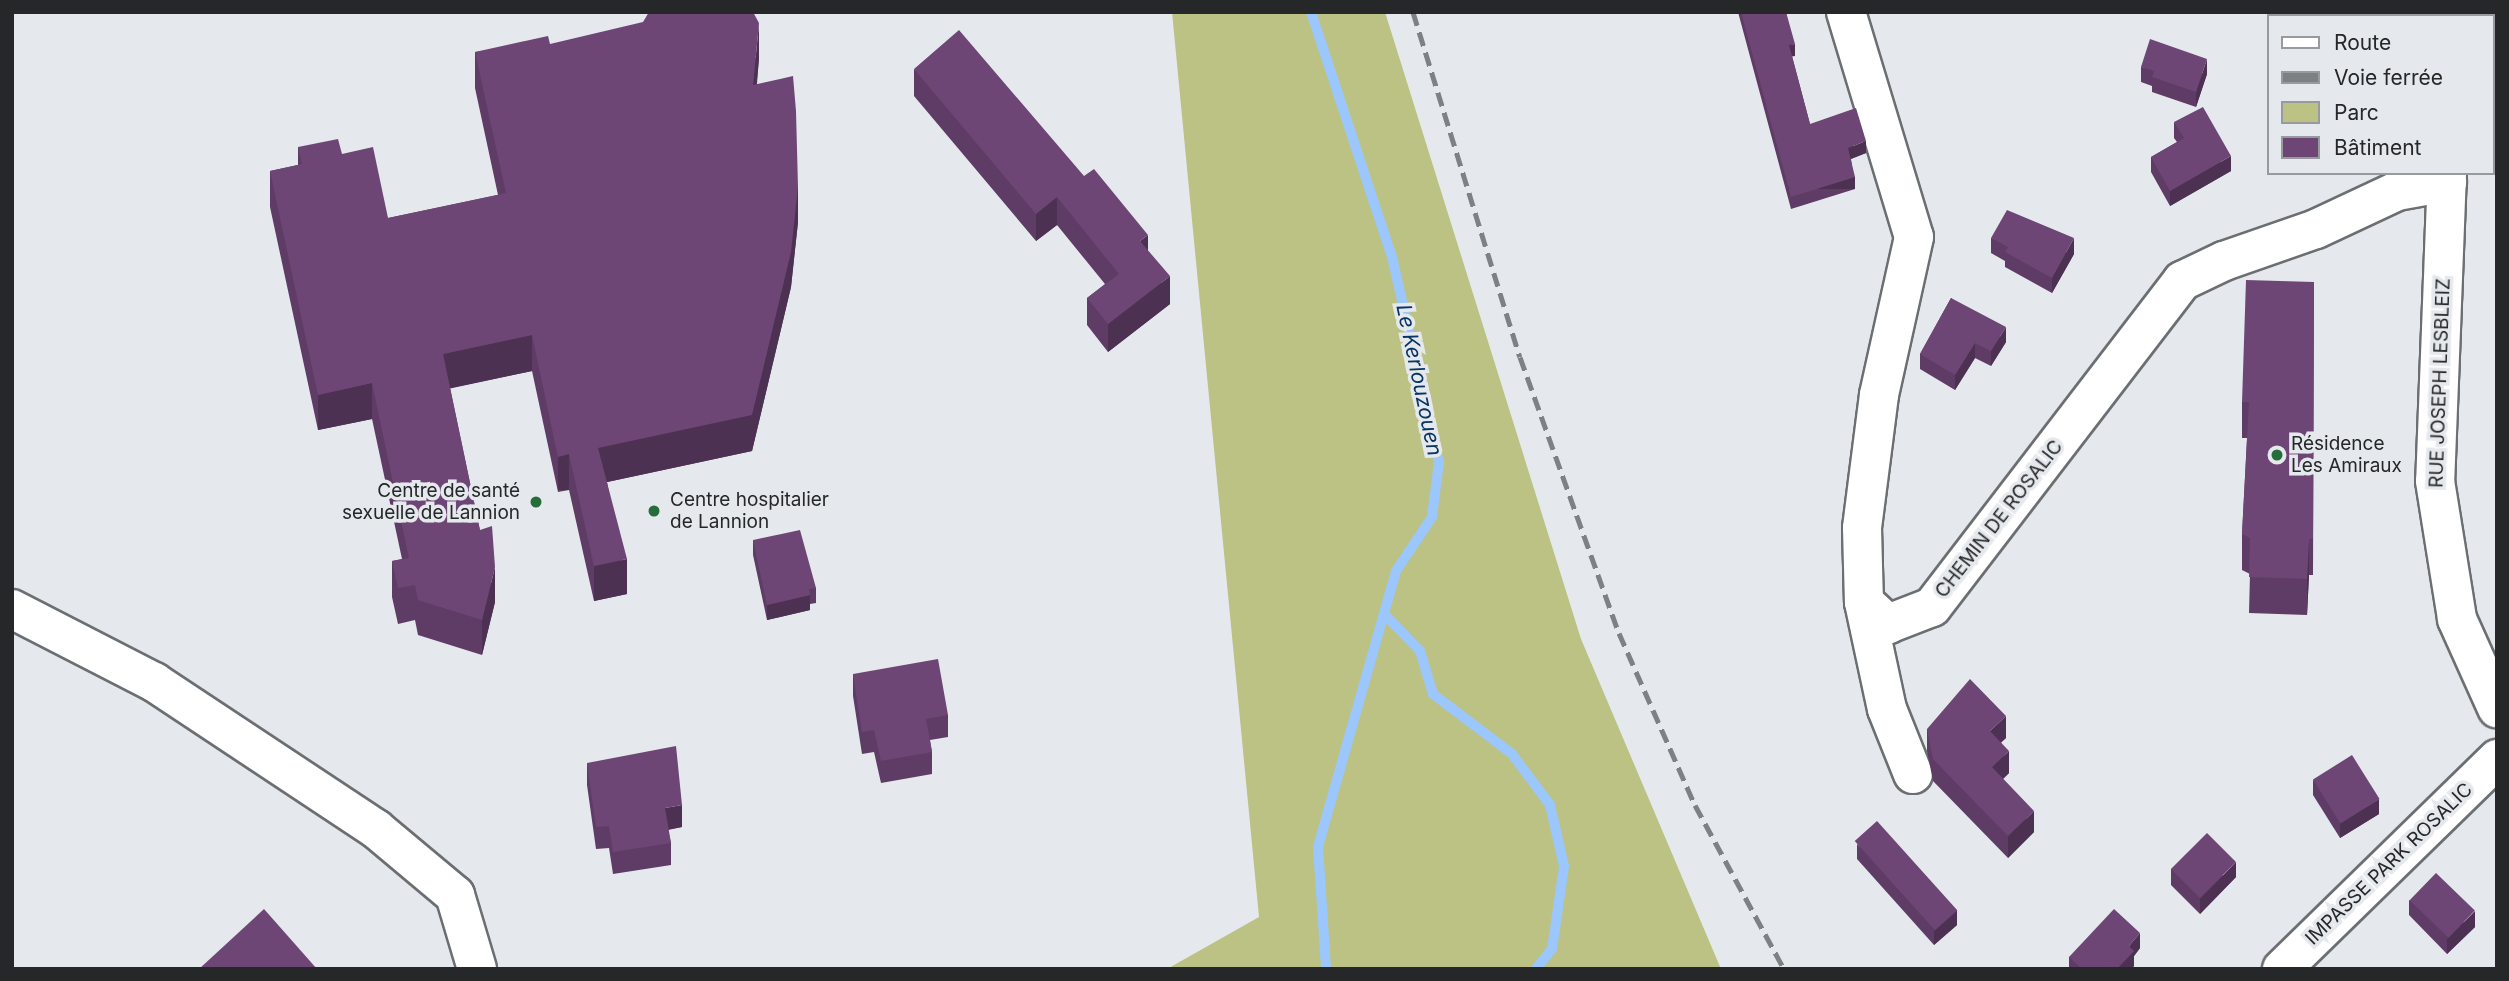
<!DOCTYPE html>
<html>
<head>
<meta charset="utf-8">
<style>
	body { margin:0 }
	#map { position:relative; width:2509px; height:981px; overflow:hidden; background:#e5e9ed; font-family:Inter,sans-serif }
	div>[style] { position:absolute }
	.green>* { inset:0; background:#bcc284 }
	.stream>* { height:10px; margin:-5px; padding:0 5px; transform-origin:5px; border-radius:5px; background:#9bc7fc }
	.roads { filter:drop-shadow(2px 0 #6b6f72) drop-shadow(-2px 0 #6b6f72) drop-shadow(0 2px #6b6f72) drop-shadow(0 -2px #6b6f72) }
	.minor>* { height:38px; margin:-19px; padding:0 19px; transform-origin:19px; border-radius:19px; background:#fff }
	.major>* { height:38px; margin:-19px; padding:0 19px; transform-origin:19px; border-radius:19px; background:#fff }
	.rail>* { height:5px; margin-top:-2.5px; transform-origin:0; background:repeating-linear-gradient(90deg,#7e8183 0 14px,transparent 0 21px) }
	.wall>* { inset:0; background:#5f3c65 }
	.shaded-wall>* { inset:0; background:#4d3153; transform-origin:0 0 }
	.building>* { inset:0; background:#6e4676; transform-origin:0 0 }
	.dots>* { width:19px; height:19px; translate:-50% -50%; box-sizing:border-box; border:4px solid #e5e9ed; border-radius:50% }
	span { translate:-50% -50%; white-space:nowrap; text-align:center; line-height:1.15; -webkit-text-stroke:7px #e5e9ed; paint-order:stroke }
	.street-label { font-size:19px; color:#252728 }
	.poi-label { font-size:19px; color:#252728 }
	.left { translate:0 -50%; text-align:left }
	.right { translate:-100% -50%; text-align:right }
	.water-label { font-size:21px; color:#063463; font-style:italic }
	.frame { position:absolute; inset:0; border:14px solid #252728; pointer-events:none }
	.legend { position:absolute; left:2267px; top:14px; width:228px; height:161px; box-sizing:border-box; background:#e5e9ed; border:2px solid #989b9e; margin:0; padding:9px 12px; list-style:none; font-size:21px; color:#252728 }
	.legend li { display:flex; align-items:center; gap:14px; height:35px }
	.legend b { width:35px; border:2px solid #989b9e }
</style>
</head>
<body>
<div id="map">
	<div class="green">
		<div style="clip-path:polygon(1172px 12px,1385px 12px,1581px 639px,1721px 969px,1167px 969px,1259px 917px)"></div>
	</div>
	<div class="stream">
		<div style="left:1311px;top:12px;width:258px;rotate:71.7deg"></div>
		<div style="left:1392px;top:257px;width:210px;rotate:77.1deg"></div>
		<div style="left:1439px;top:462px;width:55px;rotate:97.3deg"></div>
		<div style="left:1432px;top:517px;width:65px;rotate:123.7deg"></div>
		<div style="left:1396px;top:571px;width:287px;rotate:105.8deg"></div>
		<div style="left:1318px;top:847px;width:122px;rotate:86.2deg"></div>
		<div style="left:1386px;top:616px;width:49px;rotate:45.8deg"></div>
		<div style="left:1420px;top:651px;width:45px;rotate:73.2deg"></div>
		<div style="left:1433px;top:694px;width:99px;rotate:37.2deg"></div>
		<div style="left:1512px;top:754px;width:64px;rotate:53.3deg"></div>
		<div style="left:1550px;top:805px;width:63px;rotate:77.1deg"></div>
		<div style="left:1564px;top:866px;width:84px;rotate:98.2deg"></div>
		<div style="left:1552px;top:949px;width:26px;rotate:129deg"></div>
	</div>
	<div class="roads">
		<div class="minor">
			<div style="left:1846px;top:12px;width:235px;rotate:73.2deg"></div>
			<div style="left:1914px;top:237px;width:162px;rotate:102.5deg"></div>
			<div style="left:1879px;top:395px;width:134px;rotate:97.3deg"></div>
			<div style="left:1862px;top:528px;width:74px;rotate:88.5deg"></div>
			<div style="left:1864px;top:602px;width:109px;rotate:77.9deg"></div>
			<div style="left:1887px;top:709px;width:70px;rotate:68.2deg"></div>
			<div style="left:1864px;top:602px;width:33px;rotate:43deg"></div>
			<div style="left:1888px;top:624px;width:47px;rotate:-21.1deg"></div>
			<div style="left:1932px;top:607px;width:411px;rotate:-52.5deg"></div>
			<div style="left:2182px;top:281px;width:47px;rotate:-25.5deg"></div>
			<div style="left:2224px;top:261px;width:97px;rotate:-19.2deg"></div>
			<div style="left:2316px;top:229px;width:89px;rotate:-25.1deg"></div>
			<div style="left:2397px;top:191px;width:51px;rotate:-10.2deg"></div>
			<div style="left:12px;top:609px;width:160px;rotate:27.2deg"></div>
			<div style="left:154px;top:682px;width:266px;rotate:33.5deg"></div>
			<div style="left:376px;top:829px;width:103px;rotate:39.9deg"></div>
			<div style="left:455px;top:895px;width:77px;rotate:73.4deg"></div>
			<div style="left:2282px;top:969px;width:301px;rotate:-44.3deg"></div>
		</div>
		<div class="major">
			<div style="left:2446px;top:12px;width:4px;rotate:90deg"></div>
			<div style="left:2447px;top:173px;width:308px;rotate:92.2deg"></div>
			<div style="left:2435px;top:481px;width:140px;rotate:80.9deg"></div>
			<div style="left:2457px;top:619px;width:98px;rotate:65.8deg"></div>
		</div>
	</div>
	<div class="rail">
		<div style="left:1413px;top:12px;width:361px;rotate:72.8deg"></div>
		<div style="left:1520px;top:357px;width:293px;rotate:70.3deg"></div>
		<div style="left:1619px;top:633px;width:188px;rotate:66.2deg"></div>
		<div style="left:1695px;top:805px;width:187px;rotate:61.5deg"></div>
	</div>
	<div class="wall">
		<div style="clip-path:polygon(1738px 12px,1786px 12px,1795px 56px,1792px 56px,1810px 124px,1866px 153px,1851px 159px,1855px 189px,1791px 209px)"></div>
		<div style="clip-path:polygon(550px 44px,759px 58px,757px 84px,798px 222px,791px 287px,752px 451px,607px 482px,627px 594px,594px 601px,569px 490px,558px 492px,532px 371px,450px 388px,495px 602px,482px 655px,418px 635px,415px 620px,398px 624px,392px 597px,392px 561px,402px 559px,372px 419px,318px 430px,270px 207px,270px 171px,298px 165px,298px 147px,342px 154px,388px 218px,498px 195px,475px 88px,475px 52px)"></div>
		<div style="clip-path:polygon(2141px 67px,2207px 74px,2196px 107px,2152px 92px,2152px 86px,2141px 82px)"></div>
		<div style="clip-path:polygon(914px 69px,1148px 251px,1170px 304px,1108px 352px,1087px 325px,1087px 298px,1105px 284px,1057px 225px,1036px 241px,914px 96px)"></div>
		<div style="clip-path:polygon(2174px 122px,2231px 171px,2170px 206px,2151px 172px,2151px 157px,2177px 142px,2174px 138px)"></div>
		<div style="clip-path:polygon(1991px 238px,2074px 254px,2052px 293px,2005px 267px,2005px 261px,1991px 253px)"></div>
		<div style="clip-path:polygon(2314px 282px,2313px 575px,2309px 575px,2307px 615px,2249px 613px,2250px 574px,2242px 570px,2242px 534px,2247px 438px,2242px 438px,2242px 402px)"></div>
		<div style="clip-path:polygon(1951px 298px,2006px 342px,1991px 366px,1975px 358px,1955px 390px,1920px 369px,1920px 354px)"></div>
		<div style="clip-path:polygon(753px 540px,816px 588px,816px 603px,810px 604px,810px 610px,767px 620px,753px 555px)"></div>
		<div style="clip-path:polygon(853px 674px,948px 715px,948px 737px,930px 740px,932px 752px,932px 774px,881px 783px,874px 752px,862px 754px,853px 696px)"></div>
		<div style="clip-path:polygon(1927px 729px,2006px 738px,2001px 742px,2009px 773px,2003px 779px,2034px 832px,2008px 858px,1933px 781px,1927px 751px)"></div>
		<div style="clip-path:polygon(587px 763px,682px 827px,668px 830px,671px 843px,671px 865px,613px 874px,609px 848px,596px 849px,587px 785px)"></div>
		<div style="clip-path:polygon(2313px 780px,2379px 814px,2340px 838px,2313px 795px)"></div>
		<div style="clip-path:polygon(1857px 844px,1957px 925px,1934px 945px,1857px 859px)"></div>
		<div style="clip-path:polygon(2171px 869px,2236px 877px,2200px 914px,2171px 885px)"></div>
		<div style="clip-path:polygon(2409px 900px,2475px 927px,2447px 954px,2409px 915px)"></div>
		<div style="clip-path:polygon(2140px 948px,2134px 956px,2134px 966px,2131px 969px,2069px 969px,2069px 957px)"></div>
	</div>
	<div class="shaded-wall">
		<div style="clip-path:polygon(759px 23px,759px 58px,753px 120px,753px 85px)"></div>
		<div style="clip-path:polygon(1795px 44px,1795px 56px,1789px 57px,1789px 45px)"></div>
		<div style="clip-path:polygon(2207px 59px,2207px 74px,2196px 107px,2196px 92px)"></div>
		<div style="clip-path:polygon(1866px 141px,1866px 153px,1848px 160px,1848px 148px)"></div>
		<div style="clip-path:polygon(2231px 156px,2231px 171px,2170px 206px,2170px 191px)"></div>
		<div style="left:1855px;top:177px;width:12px;height:67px;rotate:90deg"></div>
		<div style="clip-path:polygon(798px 187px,798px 222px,791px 287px,752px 451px,598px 484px,598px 448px)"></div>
		<div style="clip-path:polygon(1057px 197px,1057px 225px,1036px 241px,1036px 214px)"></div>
		<div style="clip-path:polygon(1148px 235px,1148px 262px,1140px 241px)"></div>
		<div style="clip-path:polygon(2074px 238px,2074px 254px,2052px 293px,2052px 278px)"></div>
		<div style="clip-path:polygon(1170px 276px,1170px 304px,1108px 352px,1108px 324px)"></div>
		<div style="clip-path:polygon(2006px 327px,2006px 342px,1991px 366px,1991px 351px)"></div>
		<div style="clip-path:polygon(532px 335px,532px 371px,443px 390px,443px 354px)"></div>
		<div style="clip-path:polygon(1975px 343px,1975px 358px,1955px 390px,1955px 375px)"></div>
		<div style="clip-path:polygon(372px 383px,372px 419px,318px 430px,318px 395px)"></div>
		<div style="left:569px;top:454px;width:36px;height:11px;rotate:90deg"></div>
		<div style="clip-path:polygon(2309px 539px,2309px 575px,2307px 615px,2307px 579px)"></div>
		<div style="clip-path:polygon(627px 559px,627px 594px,594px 601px,594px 566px)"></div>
		<div style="clip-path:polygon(495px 567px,495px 602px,482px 655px,482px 620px)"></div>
		<div style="clip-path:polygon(810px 595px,810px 610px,767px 620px,767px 605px)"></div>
		<div style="clip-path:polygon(2006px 716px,2006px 738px,1990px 753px,1990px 731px)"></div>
		<div style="clip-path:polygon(2009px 751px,2009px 773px,1992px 789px,1992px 767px)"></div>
		<div style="clip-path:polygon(2379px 799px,2379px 814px,2340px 838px,2340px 823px)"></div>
		<div style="clip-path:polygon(682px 805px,682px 827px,665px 830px,665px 808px)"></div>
		<div style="clip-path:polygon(2034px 811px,2034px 832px,2008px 858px,2008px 836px)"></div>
		<div style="clip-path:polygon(2236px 862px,2236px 877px,2200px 914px,2200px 899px)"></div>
		<div style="clip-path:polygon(1957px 910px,1957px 925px,1934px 945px,1934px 930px)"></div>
		<div style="clip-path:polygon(2475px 911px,2475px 927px,2447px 954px,2447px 939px)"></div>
		<div style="clip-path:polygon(2140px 933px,2140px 948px,2134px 956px,2134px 966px,2131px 969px,2117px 969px,2129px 946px)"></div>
	</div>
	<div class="building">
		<div style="clip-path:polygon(649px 12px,753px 12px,759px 23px,753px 85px,793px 76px,796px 111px,798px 187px,791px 252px,752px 415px,598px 448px,627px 559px,594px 566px,569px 454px,558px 457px,532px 335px,443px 354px,480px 530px,492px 526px,495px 567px,482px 620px,418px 600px,415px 585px,398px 588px,392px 561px,409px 558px,372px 383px,318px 395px,270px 171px,302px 164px,298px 147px,338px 139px,342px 154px,373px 147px,388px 218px,506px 193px,475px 52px,548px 36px,550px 44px,643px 22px)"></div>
		<div style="clip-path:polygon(1741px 12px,1786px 12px,1795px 44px,1789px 45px,1810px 124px,1856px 108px,1866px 141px,1848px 148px,1855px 177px,1791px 197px)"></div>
		<div style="clip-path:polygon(959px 30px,1084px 176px,1094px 169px,1148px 235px,1140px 241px,1170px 276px,1108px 324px,1087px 298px,1119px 274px,1057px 197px,1036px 214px,914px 69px)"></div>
		<div style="clip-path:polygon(2150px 39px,2207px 59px,2196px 92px,2152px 77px,2154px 71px,2141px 67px)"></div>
		<div style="clip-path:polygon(2203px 107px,2231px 156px,2170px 191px,2151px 157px,2184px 138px,2174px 122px)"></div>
		<div style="clip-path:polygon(2007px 210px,2074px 238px,2052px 278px,2005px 252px,2008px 247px,1991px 238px)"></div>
		<div style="clip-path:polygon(2246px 280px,2314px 282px,2313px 539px,2309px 539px,2307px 579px,2249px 577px,2250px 538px,2242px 534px,2249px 402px,2242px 402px)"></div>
		<div style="clip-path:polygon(1951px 298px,2006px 327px,1991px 351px,1975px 343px,1955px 375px,1920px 354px)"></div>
		<div style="clip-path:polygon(800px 530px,816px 588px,809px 589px,810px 595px,767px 605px,753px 540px)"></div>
		<div style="clip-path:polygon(938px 659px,948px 715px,926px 719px,932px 752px,881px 761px,874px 730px,862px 732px,853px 674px)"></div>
		<div style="clip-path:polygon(1970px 679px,2006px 716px,1990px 731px,2009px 751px,1992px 767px,2034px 811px,2008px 836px,1933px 759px,1927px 729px)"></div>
		<div style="clip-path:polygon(676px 746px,682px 805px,665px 808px,671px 843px,613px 852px,609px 826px,596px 827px,587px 763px)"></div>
		<div style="left:2352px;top:755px;width:52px;height:46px;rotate:58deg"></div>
		<div style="left:1877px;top:821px;width:120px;height:30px;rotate:48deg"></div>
		<div style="left:2207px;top:833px;width:41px;height:51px;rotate:45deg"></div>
		<div style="left:2436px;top:873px;width:54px;height:38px;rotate:44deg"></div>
		<div style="clip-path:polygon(264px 909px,317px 969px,199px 969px)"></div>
		<div style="clip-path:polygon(2114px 909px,2140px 933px,2129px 946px,2134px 951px,2117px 969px,2113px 969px,2110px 966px,2108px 969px,2082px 969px,2069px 957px)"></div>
	</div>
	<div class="dots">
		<div style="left:2277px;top:455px;background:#276d39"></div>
		<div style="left:536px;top:502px;background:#276d39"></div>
		<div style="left:654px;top:511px;background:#276d39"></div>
	</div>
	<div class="street-label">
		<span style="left:2440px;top:383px;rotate:-88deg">RUE JOSEPH LESBLEIZ</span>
		<span style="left:1999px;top:519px;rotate:-52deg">CHEMIN DE ROSALIC</span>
		<span style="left:2389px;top:864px;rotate:-44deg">IMPASSE PARK ROSALIC</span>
	</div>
	<div class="poi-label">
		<span class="left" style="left:2291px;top:455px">Résidence<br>Les Amiraux</span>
		<span class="right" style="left:520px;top:502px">Centre de santé<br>sexuelle de Lannion</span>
		<span class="left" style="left:670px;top:511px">Centre hospitalier<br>de Lannion</span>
	</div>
	<div class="water-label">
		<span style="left:1419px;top:380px;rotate:78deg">Le Kerlouzouen</span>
	</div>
	<div class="frame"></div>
	<ul class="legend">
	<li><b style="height:9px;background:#fff"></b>Route</li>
	<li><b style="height:9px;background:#7e8183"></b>Voie ferrée</li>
	<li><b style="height:19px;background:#bcc284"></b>Parc</li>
	<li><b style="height:19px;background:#6e4676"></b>Bâtiment</li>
	</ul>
</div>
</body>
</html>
